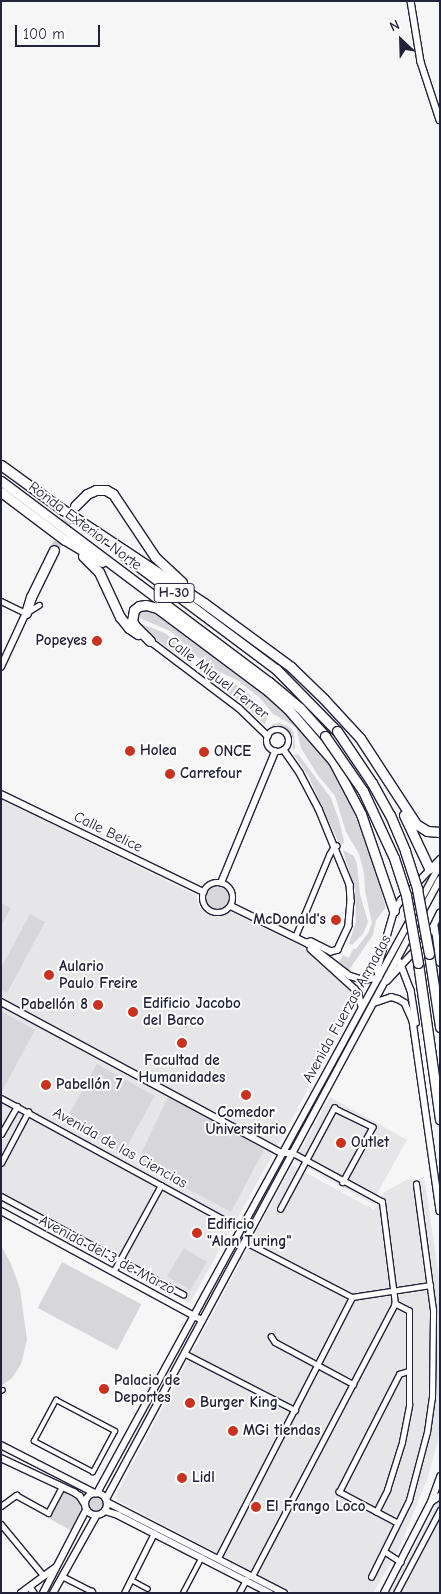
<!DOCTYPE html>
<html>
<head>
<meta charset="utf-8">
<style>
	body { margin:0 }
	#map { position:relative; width:441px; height:1594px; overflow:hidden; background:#f6f6f7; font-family:"Comic Neue",sans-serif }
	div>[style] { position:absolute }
	.built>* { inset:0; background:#e6e6e9; transform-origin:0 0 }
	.green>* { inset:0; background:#d7d7db; transform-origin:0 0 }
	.round { border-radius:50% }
	.motorway-tunnel>* { height:9px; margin-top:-4.5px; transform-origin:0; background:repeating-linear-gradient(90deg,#ccccd1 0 9px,transparent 0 13.5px) }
	.roads { filter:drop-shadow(1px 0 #22223b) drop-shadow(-1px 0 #22223b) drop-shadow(0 1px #22223b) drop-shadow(0 -1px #22223b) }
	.pedestrian>* { height:4px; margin:-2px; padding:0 2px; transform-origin:2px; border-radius:2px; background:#fff }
	.minor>* { height:4.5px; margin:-2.25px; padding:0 2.25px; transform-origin:2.25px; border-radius:2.25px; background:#fff }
	.tertiary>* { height:5.5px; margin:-2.75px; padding:0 2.75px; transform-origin:2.75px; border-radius:2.75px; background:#fff }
	.tertiary>.ring { margin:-2.75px; padding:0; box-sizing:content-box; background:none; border:5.5px solid #fff; border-radius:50% }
	.secondary>* { height:6px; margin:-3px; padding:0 3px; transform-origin:3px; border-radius:3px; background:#fff }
	.secondary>.ring { margin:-3px; padding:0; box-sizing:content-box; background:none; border:6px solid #fff; border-radius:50% }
	.motorway>* { height:9px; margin:-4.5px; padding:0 4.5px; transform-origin:4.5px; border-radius:4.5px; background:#fff }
	.bridges { filter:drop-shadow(1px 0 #22223b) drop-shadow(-1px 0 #22223b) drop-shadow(0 1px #22223b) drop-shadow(0 -1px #22223b) }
	.motorway-bridge>* { height:9px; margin:-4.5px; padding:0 4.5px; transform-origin:4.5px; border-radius:4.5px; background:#fff }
	.dots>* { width:14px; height:14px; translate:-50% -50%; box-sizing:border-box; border:2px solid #fff; border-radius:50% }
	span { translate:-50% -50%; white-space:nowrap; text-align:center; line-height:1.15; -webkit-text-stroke:4px #fff; paint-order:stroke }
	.shield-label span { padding:1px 4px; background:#fff; border:1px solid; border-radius:4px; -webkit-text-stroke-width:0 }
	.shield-label { font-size:14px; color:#22223b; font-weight:700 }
	.street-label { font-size:15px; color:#22223b }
	.poi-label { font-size:15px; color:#22223b; font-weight:700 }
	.right { translate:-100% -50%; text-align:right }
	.left { translate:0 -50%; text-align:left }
	.frame { position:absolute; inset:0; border:2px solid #22223b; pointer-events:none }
	.north { position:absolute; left:376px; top:15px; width:50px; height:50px; -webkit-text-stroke:4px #fff; paint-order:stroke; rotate:336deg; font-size:14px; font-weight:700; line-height:20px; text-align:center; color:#22223b }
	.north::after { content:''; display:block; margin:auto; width:18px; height:22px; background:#22223b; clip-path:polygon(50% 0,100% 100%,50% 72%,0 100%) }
	.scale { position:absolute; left:15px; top:25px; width:85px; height:22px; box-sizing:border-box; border:2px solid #22223b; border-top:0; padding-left:6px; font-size:15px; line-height:18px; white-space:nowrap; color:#22223b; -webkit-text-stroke:4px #fff; paint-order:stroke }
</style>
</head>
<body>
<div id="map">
	<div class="built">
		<div style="clip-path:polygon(1px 799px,196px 895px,200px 908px,206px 914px,218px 917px,231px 912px,304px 947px,356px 995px,356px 999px,273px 1154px,190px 1303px,1px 1202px)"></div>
		<div style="left:330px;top:1097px;width:88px;height:73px;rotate:29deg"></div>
		<div style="clip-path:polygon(292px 1165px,374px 1210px,384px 1192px,408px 1179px,425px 1181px,440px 1285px,440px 1433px,428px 1477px,398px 1551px,373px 1593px,292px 1593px,118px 1501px,115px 1497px)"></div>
		<div style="clip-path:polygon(440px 1494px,440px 1593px,390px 1593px,430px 1518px)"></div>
	</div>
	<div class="green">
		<div style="clip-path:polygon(140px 610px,154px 610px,251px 681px,287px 712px,315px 745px,334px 771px,354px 813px,368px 847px,386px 907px,376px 920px,373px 935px,349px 970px,339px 962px,343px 955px,349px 958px,353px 949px,356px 949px,368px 933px,372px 923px,365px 891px,364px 873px,359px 854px,346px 832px,335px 796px,317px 774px,301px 748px,296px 727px,273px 714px,259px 697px,237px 680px,207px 666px,172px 632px,135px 616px)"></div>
		<div style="clip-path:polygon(137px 622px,165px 633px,182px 646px,190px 655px,192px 666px,144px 630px)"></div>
		<div style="clip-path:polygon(194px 667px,199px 667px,237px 685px,248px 693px,268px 714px,265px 725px,243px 704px)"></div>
		<div style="clip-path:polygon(280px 723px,291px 728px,294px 733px,295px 748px,293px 751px,293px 738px,286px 728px,275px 725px,270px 728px,273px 724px)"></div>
		<div style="clip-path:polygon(298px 754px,331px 798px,339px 820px,344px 841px,342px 845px,340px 846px,308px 775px,294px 755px)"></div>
		<div style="clip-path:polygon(343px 850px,354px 856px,357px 864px,360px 894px,368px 922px,363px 934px,352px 945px,349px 943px,356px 922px,355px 890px)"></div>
		<div class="round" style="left:205px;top:886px;width:24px;height:24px"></div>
		<div style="clip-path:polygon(1px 903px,11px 908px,1px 926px)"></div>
		<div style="clip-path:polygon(30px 914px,45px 922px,7px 993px,1px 990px,1px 968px)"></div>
		<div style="clip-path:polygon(1px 1011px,35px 1030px,2px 1091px,1px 1091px)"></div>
		<div style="left:97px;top:1064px;width:66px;height:66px;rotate:29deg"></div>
		<div style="clip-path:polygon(168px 1097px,202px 1113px,264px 1150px,231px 1212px,137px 1162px)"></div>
		<div style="clip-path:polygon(1px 1245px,11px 1264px,20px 1289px,27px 1340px,21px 1364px,12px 1378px,1px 1386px)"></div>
		<div style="left:184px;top:1248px;width:27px;height:33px;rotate:31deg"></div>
		<div style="left:62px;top:1262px;width:90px;height:52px;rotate:28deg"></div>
		<div style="clip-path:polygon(64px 1492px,79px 1501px,81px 1513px,72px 1531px,48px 1518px)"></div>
		<div style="clip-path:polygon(94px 1497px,99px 1498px,103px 1502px,103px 1507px,99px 1512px,93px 1511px,89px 1507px,90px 1501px)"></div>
	</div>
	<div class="motorway-tunnel">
		<div style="left:54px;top:550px;width:45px;rotate:-65.1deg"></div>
	</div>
	<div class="roads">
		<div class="pedestrian">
			<div style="left:1px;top:1391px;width:2px;rotate:-27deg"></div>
			<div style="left:56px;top:1400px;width:67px;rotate:27.7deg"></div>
			<div style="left:115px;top:1431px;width:47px;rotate:118.2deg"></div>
			<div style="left:93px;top:1472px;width:67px;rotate:-152.3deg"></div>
			<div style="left:34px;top:1441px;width:47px;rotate:-61.8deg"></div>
			<div style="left:131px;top:1580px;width:19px;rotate:28deg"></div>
			<div style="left:183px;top:1593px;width:41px;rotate:-62.2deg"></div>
		</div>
		<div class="minor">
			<div style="left:1px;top:601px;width:28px;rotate:26deg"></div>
			<div style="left:26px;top:613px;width:15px;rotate:-32deg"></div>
			<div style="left:295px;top:937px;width:89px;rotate:-67.5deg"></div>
			<div style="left:329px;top:855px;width:8px;rotate:-60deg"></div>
			<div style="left:333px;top:848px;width:4px;rotate:-34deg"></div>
			<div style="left:1px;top:1098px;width:257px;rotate:28.6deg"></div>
			<div style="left:1px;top:1134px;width:32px;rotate:-60deg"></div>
			<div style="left:1px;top:1163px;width:58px;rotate:-62.1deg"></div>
			<div style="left:1px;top:1196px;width:135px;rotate:28.3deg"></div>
			<div style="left:120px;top:1260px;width:85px;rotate:-61.3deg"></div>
			<div style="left:280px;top:1209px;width:115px;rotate:-61.9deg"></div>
			<div style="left:334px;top:1108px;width:43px;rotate:26deg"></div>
			<div style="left:373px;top:1127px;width:63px;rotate:118.6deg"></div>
			<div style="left:244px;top:1241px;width:122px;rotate:27.4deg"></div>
			<div style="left:352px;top:1297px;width:79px;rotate:-8.7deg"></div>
			<div style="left:113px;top:1272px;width:14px;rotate:-60deg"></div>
			<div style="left:120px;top:1260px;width:72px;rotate:28.4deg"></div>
			<div style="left:271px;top:1336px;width:7px;rotate:56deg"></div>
			<div style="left:275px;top:1342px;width:89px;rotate:28.3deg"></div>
			<div style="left:184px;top:1353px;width:125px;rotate:27.2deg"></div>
			<div style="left:1px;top:1506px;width:19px;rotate:-36deg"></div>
			<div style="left:16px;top:1495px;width:37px;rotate:29deg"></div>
			<div style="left:48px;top:1513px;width:30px;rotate:-62deg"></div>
			<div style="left:376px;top:1512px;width:25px;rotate:-63deg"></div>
			<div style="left:387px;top:1490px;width:50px;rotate:-72.6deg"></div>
			<div style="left:402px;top:1442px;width:38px;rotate:-79deg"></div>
			<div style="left:409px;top:1405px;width:94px;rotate:-90deg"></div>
			<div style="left:409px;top:1311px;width:16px;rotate:-153deg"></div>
			<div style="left:397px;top:1523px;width:66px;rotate:-151.9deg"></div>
			<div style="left:339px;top:1492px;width:132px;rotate:-63deg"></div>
			<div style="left:399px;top:1374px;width:9px;rotate:-18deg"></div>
			<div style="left:1px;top:1524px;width:67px;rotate:50.4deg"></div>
			<div style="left:384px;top:1551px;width:20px;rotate:33deg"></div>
			<div style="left:218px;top:1558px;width:293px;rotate:-62.8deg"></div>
			<div style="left:62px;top:1576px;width:34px;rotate:27deg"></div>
			<div style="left:92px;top:1591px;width:3px;rotate:135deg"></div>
			<div style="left:252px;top:1576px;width:307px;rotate:-62.3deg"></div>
			<div style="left:395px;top:1304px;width:103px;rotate:-97.3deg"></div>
			<div style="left:382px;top:1202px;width:102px;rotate:-151.4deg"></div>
			<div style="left:371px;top:1577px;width:86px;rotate:-63.7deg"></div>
			<div style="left:409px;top:1500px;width:70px;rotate:-75.2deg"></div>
			<div style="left:427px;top:1432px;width:34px;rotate:-82deg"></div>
			<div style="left:432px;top:1398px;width:88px;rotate:-89.3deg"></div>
			<div style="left:433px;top:1310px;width:127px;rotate:-97.7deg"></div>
			<div style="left:124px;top:1593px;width:67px;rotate:-63.4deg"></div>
			<div style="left:239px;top:1593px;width:15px;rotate:-62deg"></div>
			<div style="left:396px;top:1593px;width:94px;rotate:-62.1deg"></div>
		</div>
		<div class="tertiary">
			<div style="left:411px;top:1px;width:62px;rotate:80.7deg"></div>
			<div style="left:421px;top:62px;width:61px;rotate:71.9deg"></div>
			<div style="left:150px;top:641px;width:111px;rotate:37deg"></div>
			<div style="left:239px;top:708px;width:40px;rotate:44deg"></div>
			<div style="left:1px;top:667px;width:60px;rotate:-65.2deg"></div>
			<div class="ring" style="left:267px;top:730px;width:16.5px;height:16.5px"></div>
			<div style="left:284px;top:750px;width:28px;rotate:55deg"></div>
			<div style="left:300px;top:773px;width:41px;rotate:62.2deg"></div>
			<div style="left:319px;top:809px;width:82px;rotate:67.8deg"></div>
			<div style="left:350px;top:885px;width:16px;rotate:86deg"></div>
			<div style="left:351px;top:901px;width:25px;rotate:95deg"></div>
			<div style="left:349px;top:926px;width:26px;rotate:115deg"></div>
			<div style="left:338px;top:950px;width:7px;rotate:164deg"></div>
			<div style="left:331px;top:952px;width:22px;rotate:-153deg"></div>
			<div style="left:311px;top:942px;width:4px;rotate:166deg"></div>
			<div style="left:1px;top:794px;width:225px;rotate:25.8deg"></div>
			<div style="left:221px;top:883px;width:142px;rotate:-67.6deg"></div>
			<div class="ring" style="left:203px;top:883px;width:24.5px;height:24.5px"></div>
			<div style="left:231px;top:906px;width:85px;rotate:26deg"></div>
			<div style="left:307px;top:943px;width:54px;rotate:37.5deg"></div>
			<div style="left:350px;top:976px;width:14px;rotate:17deg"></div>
			<div style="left:363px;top:980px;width:15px;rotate:-8deg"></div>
			<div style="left:435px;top:926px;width:37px;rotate:82deg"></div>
			<div style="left:311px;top:949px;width:59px;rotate:42.3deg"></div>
			<div style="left:355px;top:989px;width:6px;rotate:51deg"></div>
			<div style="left:359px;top:994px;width:13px;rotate:77deg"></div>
			<div style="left:400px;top:962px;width:30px;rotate:69deg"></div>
			<div style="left:411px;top:990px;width:33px;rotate:81deg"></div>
			<div style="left:1px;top:1002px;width:319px;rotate:28.3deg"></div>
			<div style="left:282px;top:1153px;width:10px"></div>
			<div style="left:374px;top:1003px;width:18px;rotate:-19deg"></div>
			<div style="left:391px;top:997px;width:7px;rotate:16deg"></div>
			<div style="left:398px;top:999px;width:8px;rotate:30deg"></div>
			<div style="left:405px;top:1003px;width:20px;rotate:66deg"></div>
			<div style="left:413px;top:1021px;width:192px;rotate:81.9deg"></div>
			<div style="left:1px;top:1211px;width:229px;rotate:28.5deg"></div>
			<div style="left:1px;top:1445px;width:106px;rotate:27.1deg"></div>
			<div style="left:1px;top:1458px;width:81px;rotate:25deg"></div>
			<div style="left:74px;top:1492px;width:7px;rotate:34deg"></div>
			<div style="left:80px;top:1496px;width:9px;rotate:58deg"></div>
			<div style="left:107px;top:1502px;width:199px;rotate:27.2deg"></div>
			<div style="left:431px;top:1502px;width:11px;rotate:-34deg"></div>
			<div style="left:105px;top:1511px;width:14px;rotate:17deg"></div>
			<div style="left:118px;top:1515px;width:171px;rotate:27.2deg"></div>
			<div style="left:30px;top:1587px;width:7px;rotate:56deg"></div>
			<div style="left:21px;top:1593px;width:42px;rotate:-36.3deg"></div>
			<div style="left:384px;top:1593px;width:102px;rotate:-62.7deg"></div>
			<div style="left:431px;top:1502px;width:27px;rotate:-70deg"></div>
		</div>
		<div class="secondary">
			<div style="left:379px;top:977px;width:7px;rotate:-106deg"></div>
			<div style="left:377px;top:970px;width:61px;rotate:-73.9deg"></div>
			<div style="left:394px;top:911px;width:13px;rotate:-58deg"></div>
			<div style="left:401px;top:900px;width:57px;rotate:-46.4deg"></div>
			<div style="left:387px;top:981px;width:62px;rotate:-47.6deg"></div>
			<div style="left:429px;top:935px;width:25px;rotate:-64deg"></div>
			<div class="ring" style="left:85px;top:1493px;width:16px;height:16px"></div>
			<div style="left:97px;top:1493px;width:716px;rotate:-61.36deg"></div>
			<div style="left:106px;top:1499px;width:704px;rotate:-61.69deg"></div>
			<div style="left:43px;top:1593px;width:93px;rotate:-62.6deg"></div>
			<div style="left:53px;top:1593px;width:88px;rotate:-60.8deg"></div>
		</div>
		<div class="motorway">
			<div style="left:1px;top:465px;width:77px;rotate:36deg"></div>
			<div style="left:1px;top:481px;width:335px;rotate:36.9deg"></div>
			<div style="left:269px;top:682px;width:40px;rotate:40deg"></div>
			<div style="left:300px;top:708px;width:38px;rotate:48deg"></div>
			<div style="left:1px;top:492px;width:80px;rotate:36.9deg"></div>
			<div style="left:65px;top:540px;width:43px;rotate:30.7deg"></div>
			<div style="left:75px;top:506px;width:17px;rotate:-45deg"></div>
			<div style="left:87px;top:494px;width:10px;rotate:-24deg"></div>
			<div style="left:96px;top:490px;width:10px"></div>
			<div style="left:106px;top:490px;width:8px;rotate:30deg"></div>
			<div style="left:113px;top:494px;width:76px;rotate:56.3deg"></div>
			<div style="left:155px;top:557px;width:37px;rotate:43deg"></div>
			<div style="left:59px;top:507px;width:174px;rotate:33.5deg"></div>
			<div style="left:204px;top:603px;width:108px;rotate:36.3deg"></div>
			<div style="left:291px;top:667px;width:46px;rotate:44.1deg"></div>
			<div style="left:324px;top:699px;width:53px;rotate:47.3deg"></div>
			<div style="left:360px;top:738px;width:103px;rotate:56.9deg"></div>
			<div style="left:416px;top:824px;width:13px;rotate:32deg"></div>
			<div style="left:427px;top:831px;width:13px;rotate:4deg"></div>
			<div style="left:122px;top:554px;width:192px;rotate:36.8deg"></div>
			<div style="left:276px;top:669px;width:87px;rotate:45.5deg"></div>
			<div style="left:83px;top:556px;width:23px;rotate:45deg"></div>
			<div style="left:99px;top:572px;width:50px;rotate:65deg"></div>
			<div style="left:120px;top:617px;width:14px;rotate:51deg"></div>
			<div style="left:129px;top:628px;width:11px;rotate:34deg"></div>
			<div style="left:26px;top:613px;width:17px;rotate:-73deg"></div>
			<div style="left:31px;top:597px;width:52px;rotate:-63.9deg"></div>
			<div style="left:150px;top:641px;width:21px;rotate:-135deg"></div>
			<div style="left:135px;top:626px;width:6px;rotate:-121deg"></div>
			<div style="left:132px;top:621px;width:11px;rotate:-80deg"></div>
			<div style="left:134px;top:610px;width:6px;rotate:-39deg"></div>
			<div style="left:139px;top:606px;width:7px;rotate:-8deg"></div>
			<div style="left:146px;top:605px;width:11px;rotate:15deg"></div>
			<div style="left:157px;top:608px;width:139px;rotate:36.8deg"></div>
			<div style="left:268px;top:691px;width:27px;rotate:42deg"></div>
			<div style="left:288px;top:709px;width:69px;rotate:49.1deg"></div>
			<div style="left:331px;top:757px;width:64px;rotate:62.2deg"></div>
			<div style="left:361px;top:814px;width:102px;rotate:71.2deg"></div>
			<div style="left:404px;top:815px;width:59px;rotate:64.7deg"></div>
			<div style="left:429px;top:954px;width:74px;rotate:81.4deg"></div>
			<div style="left:418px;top:963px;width:158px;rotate:82deg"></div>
		</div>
	</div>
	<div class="bridges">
		<div class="motorway-bridge">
			<div style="left:337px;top:731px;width:63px;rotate:56.1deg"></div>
			<div style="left:372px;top:783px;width:37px;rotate:61deg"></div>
			<div style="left:390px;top:815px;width:39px;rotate:67deg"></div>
			<div style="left:405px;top:851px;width:40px;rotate:72deg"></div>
			<div style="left:417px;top:889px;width:66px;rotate:79.5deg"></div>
			<div style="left:325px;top:736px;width:67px;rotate:55.4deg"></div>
			<div style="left:363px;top:791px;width:74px;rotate:65.2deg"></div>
			<div style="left:394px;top:858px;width:39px;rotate:72deg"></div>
			<div style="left:406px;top:895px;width:69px;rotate:80deg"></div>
		</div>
	</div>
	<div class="dots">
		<div style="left:97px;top:641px;background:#c8321e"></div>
		<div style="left:130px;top:751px;background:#c8321e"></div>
		<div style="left:204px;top:752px;background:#c8321e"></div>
		<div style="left:170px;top:774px;background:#c8321e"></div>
		<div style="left:336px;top:920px;background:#c8321e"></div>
		<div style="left:49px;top:975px;background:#c8321e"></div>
		<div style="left:98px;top:1005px;background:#c8321e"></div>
		<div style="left:133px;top:1012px;background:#c8321e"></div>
		<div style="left:182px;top:1043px;background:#c8321e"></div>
		<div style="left:46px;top:1085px;background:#c8321e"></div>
		<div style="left:246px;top:1095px;background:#c8321e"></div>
		<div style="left:341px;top:1143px;background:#c8321e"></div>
		<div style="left:197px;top:1233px;background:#c8321e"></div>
		<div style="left:104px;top:1389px;background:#c8321e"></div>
		<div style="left:190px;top:1403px;background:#c8321e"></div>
		<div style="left:233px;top:1431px;background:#c8321e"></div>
		<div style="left:182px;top:1478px;background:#c8321e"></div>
		<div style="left:256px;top:1507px;background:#c8321e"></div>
	</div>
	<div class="shield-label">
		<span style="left:174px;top:593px">H-30</span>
	</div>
	<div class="street-label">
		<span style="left:85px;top:526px;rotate:37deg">Ronda Exterior Norte</span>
		<span style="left:218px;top:678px;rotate:38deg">Calle Miguel Ferrer</span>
		<span style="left:108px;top:832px;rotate:26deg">Calle Belice</span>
		<span style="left:347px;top:1009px;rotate:-61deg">Avenida Fuerzas Armadas</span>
		<span style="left:120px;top:1148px;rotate:29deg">Avenida de las Ciencias</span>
		<span style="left:107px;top:1255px;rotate:28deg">Avenida del 3 de Marzo</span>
	</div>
	<div class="poi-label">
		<span class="right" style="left:87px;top:641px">Popeyes</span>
		<span class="left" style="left:140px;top:751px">Holea</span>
		<span class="left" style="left:214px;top:752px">ONCE</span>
		<span class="left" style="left:180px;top:774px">Carrefour</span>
		<span class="right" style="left:326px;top:920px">McDonald's</span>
		<span class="left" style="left:59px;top:975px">Aulario<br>Paulo Freire</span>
		<span class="left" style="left:143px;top:1012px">Edificio Jacobo<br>del Barco</span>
		<span class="right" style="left:88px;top:1005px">Pabellón 8</span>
		<span style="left:182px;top:1069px">Facultad de<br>Humanidades</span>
		<span class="left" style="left:56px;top:1085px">Pabellón 7</span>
		<span style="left:246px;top:1121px">Comedor<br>Universitario</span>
		<span class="left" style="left:351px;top:1143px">Outlet</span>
		<span class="left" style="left:207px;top:1233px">Edificio<br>"Alan Turing"</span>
		<span class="left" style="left:114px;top:1389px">Palacio de<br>Deportes</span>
		<span class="left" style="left:200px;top:1403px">Burger King</span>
		<span class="left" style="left:243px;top:1431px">MGi tiendas</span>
		<span class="left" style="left:192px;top:1478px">Lidl</span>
		<span class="left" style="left:266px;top:1507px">El Frango Loco</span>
	</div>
	<div class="frame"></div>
	<div class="north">N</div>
	<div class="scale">100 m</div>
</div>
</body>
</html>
